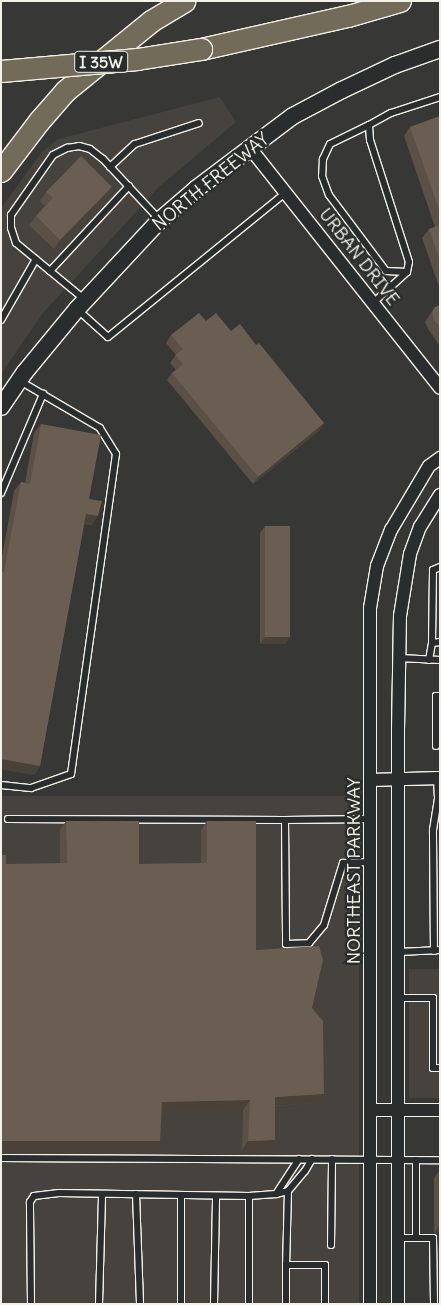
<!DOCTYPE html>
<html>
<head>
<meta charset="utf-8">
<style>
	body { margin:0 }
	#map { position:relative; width:441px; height:1305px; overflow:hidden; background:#373735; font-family:Delius,sans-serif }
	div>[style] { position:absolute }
	.built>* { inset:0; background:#46423d; transform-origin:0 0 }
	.roads { filter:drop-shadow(1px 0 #f4f1e8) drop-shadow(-1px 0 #f4f1e8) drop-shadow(0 1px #f4f1e8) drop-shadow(0 -1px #f4f1e8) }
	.service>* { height:6px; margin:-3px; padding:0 3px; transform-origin:3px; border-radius:3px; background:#2a2d2e }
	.minor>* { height:12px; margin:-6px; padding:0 6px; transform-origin:6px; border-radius:6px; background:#2a2d2e }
	.secondary>* { height:16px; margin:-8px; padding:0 8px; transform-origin:8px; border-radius:8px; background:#2a2d2e }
	.motorway>* { height:21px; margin:-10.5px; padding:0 10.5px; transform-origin:10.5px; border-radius:10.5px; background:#736b5a }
	.bridges { filter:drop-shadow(1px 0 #f4f1e8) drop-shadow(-1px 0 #f4f1e8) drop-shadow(0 1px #f4f1e8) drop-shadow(0 -1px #f4f1e8) }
	.motorway-bridge>* { height:21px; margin:-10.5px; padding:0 10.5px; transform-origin:10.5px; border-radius:10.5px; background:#736b5a }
	.wall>* { inset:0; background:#5b5046 }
	.shaded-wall>* { inset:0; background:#4a4139; transform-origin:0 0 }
	.building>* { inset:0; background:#6a5d51; transform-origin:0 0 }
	span { translate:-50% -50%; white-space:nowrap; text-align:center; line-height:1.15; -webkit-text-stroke:5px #2a2d2e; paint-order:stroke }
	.shield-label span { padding:1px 4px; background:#2a2d2e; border:1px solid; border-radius:4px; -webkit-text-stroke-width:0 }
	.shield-label { font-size:16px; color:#f4f1e8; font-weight:700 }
	.street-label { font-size:18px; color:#f4f1e8 }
	.frame { position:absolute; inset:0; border:2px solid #f4f1e8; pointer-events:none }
</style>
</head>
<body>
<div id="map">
	<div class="built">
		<div style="clip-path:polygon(220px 97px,236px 122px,160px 186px,43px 313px,1px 374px,1px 208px,42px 152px,58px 139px)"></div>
		<div style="left:359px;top:796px;width:508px;height:358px;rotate:90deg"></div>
		<div style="left:409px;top:969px;width:31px;height:129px"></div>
	</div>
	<div class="roads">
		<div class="service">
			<div style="left:369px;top:125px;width:43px;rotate:154deg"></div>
			<div style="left:330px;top:144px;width:17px;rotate:115deg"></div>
			<div style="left:323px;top:159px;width:17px;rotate:93deg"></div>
			<div style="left:322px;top:176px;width:20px;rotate:70deg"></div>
			<div style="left:329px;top:195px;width:95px;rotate:53.1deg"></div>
			<div style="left:386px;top:271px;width:21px;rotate:3deg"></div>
			<div style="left:110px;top:167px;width:34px;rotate:-43deg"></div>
			<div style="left:135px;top:144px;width:67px;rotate:-18.2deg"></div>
			<div style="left:50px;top:271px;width:116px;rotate:-47.1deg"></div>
			<div style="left:84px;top:299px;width:88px;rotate:-140.5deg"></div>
			<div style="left:16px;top:243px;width:16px;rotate:-108deg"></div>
			<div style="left:11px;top:228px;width:13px;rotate:-90deg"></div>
			<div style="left:11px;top:215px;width:73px;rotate:-55deg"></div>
			<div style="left:53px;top:155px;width:16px;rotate:-27deg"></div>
			<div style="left:67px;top:148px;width:12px;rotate:-9deg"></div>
			<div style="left:79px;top:146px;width:11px;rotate:15deg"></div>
			<div style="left:90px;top:149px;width:16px;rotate:38deg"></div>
			<div style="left:103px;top:159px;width:82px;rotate:47deg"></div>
			<div style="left:373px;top:303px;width:46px;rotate:-42.4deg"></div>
			<div style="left:407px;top:272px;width:10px;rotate:-79deg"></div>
			<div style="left:409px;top:262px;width:128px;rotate:-107.7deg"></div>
			<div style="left:370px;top:140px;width:15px;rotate:-94deg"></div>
			<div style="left:369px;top:125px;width:25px;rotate:-29deg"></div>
			<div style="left:391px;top:113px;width:52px;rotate:-18.1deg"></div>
			<div style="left:78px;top:310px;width:40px;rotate:42deg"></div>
			<div style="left:108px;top:337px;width:228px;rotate:-39.1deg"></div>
			<div style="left:1px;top:320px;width:70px;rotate:-60.2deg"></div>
			<div style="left:1px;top:493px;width:108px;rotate:-67deg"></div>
			<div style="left:432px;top:643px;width:8px;rotate:-7deg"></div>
			<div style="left:399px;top:658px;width:41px;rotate:2.8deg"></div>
			<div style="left:429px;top:660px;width:17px;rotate:-80deg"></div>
			<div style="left:432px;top:643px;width:73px;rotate:-89.2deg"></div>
			<div style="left:433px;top:570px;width:8px;rotate:-23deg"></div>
			<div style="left:436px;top:746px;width:50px;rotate:-90deg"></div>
			<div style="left:436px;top:696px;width:4px"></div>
			<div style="left:1px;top:785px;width:30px;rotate:6deg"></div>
			<div style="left:31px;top:788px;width:42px;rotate:-19.3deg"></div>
			<div style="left:71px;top:774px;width:323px;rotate:-82deg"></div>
			<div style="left:116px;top:454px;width:31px;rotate:-122deg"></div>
			<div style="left:100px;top:428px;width:93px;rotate:-149.6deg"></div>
			<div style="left:8px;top:819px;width:277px;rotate:0.2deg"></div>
			<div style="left:370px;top:819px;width:85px;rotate:179.3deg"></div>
			<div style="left:285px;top:820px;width:124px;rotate:89.5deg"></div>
			<div style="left:286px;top:944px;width:23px;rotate:-2deg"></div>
			<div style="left:309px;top:943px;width:23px;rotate:-50deg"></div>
			<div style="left:324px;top:925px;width:65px;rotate:-73deg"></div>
			<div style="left:343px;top:863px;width:28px;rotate:-2deg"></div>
			<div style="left:434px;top:951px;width:121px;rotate:-90.5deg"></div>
			<div style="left:433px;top:830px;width:32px;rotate:-81deg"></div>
			<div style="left:438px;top:798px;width:20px;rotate:-93deg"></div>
			<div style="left:399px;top:952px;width:41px;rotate:-2.8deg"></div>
			<div style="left:398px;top:998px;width:35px"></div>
			<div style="left:433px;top:998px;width:70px;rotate:90deg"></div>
			<div style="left:433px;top:1068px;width:7px"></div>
			<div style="left:1px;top:1158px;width:439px;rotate:0.3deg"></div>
			<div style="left:299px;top:1159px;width:42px;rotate:123.3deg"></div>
			<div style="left:276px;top:1194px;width:12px;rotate:-14deg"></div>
			<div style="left:288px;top:1191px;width:26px;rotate:-50deg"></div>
			<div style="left:305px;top:1171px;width:14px;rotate:-60deg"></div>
			<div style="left:288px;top:1191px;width:74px;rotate:91.5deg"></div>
			<div style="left:286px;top:1265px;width:39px"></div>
			<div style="left:325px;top:1265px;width:39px;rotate:90deg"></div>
			<div style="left:136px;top:1194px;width:110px;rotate:87.9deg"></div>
			<div style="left:181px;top:1195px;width:109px;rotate:90deg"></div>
			<div style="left:398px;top:1238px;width:35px"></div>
			<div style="left:433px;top:1238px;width:66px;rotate:89.1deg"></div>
			<div style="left:416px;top:1238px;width:78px;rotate:-90deg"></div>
			<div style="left:331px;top:1245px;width:86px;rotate:-89.3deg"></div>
			<div style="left:286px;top:1265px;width:39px;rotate:90deg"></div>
			<div style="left:31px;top:1304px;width:102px;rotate:-90.6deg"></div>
			<div style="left:30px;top:1202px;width:7px;rotate:-56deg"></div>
			<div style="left:34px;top:1196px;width:25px;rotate:-7deg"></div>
			<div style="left:59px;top:1193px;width:190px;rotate:0.9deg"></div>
			<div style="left:249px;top:1196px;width:27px;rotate:-4deg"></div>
			<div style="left:99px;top:1304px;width:110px;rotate:-88.4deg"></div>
			<div style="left:214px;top:1304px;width:108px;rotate:-88.9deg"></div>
			<div style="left:249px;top:1304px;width:108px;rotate:-90deg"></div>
		</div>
		<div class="minor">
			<div style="left:250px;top:148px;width:306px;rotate:51.6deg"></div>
			<div style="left:371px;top:780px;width:69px;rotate:-1.7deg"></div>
			<div style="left:371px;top:1110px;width:69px"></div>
			<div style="left:370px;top:1304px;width:696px;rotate:-90deg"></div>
			<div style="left:370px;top:608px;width:43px;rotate:-80.5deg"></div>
			<div style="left:377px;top:566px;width:39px;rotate:-69deg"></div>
			<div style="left:391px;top:530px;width:74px;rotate:-59.3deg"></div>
			<div style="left:429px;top:466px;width:14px;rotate:-36deg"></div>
			<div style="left:398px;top:1304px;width:574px;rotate:-90deg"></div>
			<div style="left:398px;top:730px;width:114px;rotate:-89deg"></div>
			<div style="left:400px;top:616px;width:63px;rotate:-80.8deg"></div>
			<div style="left:410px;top:554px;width:29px;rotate:-70deg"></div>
			<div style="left:420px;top:527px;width:38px;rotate:-58deg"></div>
		</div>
		<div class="secondary">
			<div style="left:1px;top:407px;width:42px;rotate:-55.6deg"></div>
			<div style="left:25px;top:372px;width:82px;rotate:-50.5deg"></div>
			<div style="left:77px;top:309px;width:122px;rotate:-47deg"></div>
			<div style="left:160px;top:220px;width:48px;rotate:-40.7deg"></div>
			<div style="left:196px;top:189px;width:121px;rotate:-37deg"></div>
			<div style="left:293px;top:116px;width:55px;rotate:-28deg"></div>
			<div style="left:342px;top:90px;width:59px;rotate:-25.3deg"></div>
			<div style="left:395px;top:65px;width:48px;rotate:-19.6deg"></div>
		</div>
		<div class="motorway">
			<div style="left:201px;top:49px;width:151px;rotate:-12.7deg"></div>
			<div style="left:348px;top:16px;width:54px;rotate:-16.1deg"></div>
			<div style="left:1px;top:171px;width:63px;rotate:-52.8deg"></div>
			<div style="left:39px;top:121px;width:40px;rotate:-49deg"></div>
			<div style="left:65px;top:91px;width:111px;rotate:-39.1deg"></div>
			<div style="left:151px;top:21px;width:39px;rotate:-31deg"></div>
		</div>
	</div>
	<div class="bridges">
		<div class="motorway-bridge">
			<div style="left:1px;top:71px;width:137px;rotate:-5deg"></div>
			<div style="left:137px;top:59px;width:65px;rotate:-8.9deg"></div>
		</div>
	</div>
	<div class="wall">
		<div style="clip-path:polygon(440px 116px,440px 286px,439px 286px,422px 238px,429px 229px,435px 227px,404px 136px,410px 127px)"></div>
		<div style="clip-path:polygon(46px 192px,105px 196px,54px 249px,29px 225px,36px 216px,45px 206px,40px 201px)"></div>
		<div style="clip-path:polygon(440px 305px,440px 346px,428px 329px,425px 322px,435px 307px)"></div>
		<div style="clip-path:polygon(206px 321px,231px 331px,256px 345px,324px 423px,319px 431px,253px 484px,167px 380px,172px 373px,176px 370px,170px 363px,176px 355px,166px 343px,171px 335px)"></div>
		<div style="clip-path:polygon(41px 424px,89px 499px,92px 525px,84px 524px,40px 766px,34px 775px,1px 769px,1px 562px,14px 491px,21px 482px,25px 483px,34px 433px)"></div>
		<div style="clip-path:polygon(265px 526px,285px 644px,260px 644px,260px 533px)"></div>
		<div style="clip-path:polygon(66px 821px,139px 864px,201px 863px,201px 830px,207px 821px,256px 950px,312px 1008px,317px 1103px,275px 1106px,268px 1150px,242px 1150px,243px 1110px,161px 1111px,160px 1141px,154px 1151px,6px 864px,60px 864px,60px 830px)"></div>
		<div style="clip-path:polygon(439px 1171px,440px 1233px,434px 1233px,434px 1178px)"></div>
	</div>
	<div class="shaded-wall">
		<div style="clip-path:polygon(112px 187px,105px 196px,54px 249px,60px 240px)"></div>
		<div style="clip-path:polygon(324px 423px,319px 431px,253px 484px,258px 477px)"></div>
		<div style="clip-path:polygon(86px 514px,98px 516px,92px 525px,80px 523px)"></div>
		<div style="clip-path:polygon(265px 637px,291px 637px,285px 644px,260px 644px)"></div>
		<div style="clip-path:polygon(1px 759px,40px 766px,34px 775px,1px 769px)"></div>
		<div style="clip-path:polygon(324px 1094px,317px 1103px,269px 1106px,275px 1097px)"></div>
		<div style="clip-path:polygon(250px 1100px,243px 1110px,155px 1111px,162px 1102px)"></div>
		<div style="clip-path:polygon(275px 1140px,268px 1150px,242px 1150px,248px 1141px)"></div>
		<div style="left:1px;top:1141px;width:159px;height:9px"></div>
		<div style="clip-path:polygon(439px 1226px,440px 1233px,434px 1233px)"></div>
	</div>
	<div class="building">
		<div style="clip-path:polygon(440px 116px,440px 212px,410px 127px)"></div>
		<div style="clip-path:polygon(81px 156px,112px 187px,60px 240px,36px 216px,53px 198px,46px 192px)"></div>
		<div style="clip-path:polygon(440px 225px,440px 261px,429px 229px)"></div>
		<div style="clip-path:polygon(440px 305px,440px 327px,434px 320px,432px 312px,435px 307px)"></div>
		<div style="clip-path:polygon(199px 313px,206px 321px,216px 313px,231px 331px,240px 324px,256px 345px,259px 343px,324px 423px,258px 477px,172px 373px,183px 364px,175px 355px,183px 349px,171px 335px)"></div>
		<div style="clip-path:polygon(41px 424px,101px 435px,89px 499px,102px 501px,98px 516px,86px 514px,40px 766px,1px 759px,1px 572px,4px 572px,21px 482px,30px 484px)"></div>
		<div style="left:265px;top:526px;width:25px;height:111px"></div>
		<div style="clip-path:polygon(66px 821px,139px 821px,139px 864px,207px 863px,207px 821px,256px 821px,256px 950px,319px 946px,323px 960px,312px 1008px,323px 1021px,324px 1094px,275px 1097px,275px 1140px,248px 1141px,250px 1100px,162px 1102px,160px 1141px,1px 1141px,1px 855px,6px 855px,6px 864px,67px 863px)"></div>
		<div style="left:439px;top:1171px;width:1px;height:55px"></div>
	</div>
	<div class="shield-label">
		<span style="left:101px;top:62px">I 35W</span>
	</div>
	<div class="street-label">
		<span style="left:211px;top:182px;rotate:-39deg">NORTH FREEWAY</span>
		<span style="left:359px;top:257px;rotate:52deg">URBAN DRIVE</span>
		<span style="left:354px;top:871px;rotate:-90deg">NORTHEAST PARKWAY</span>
	</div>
	<div class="frame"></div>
</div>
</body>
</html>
